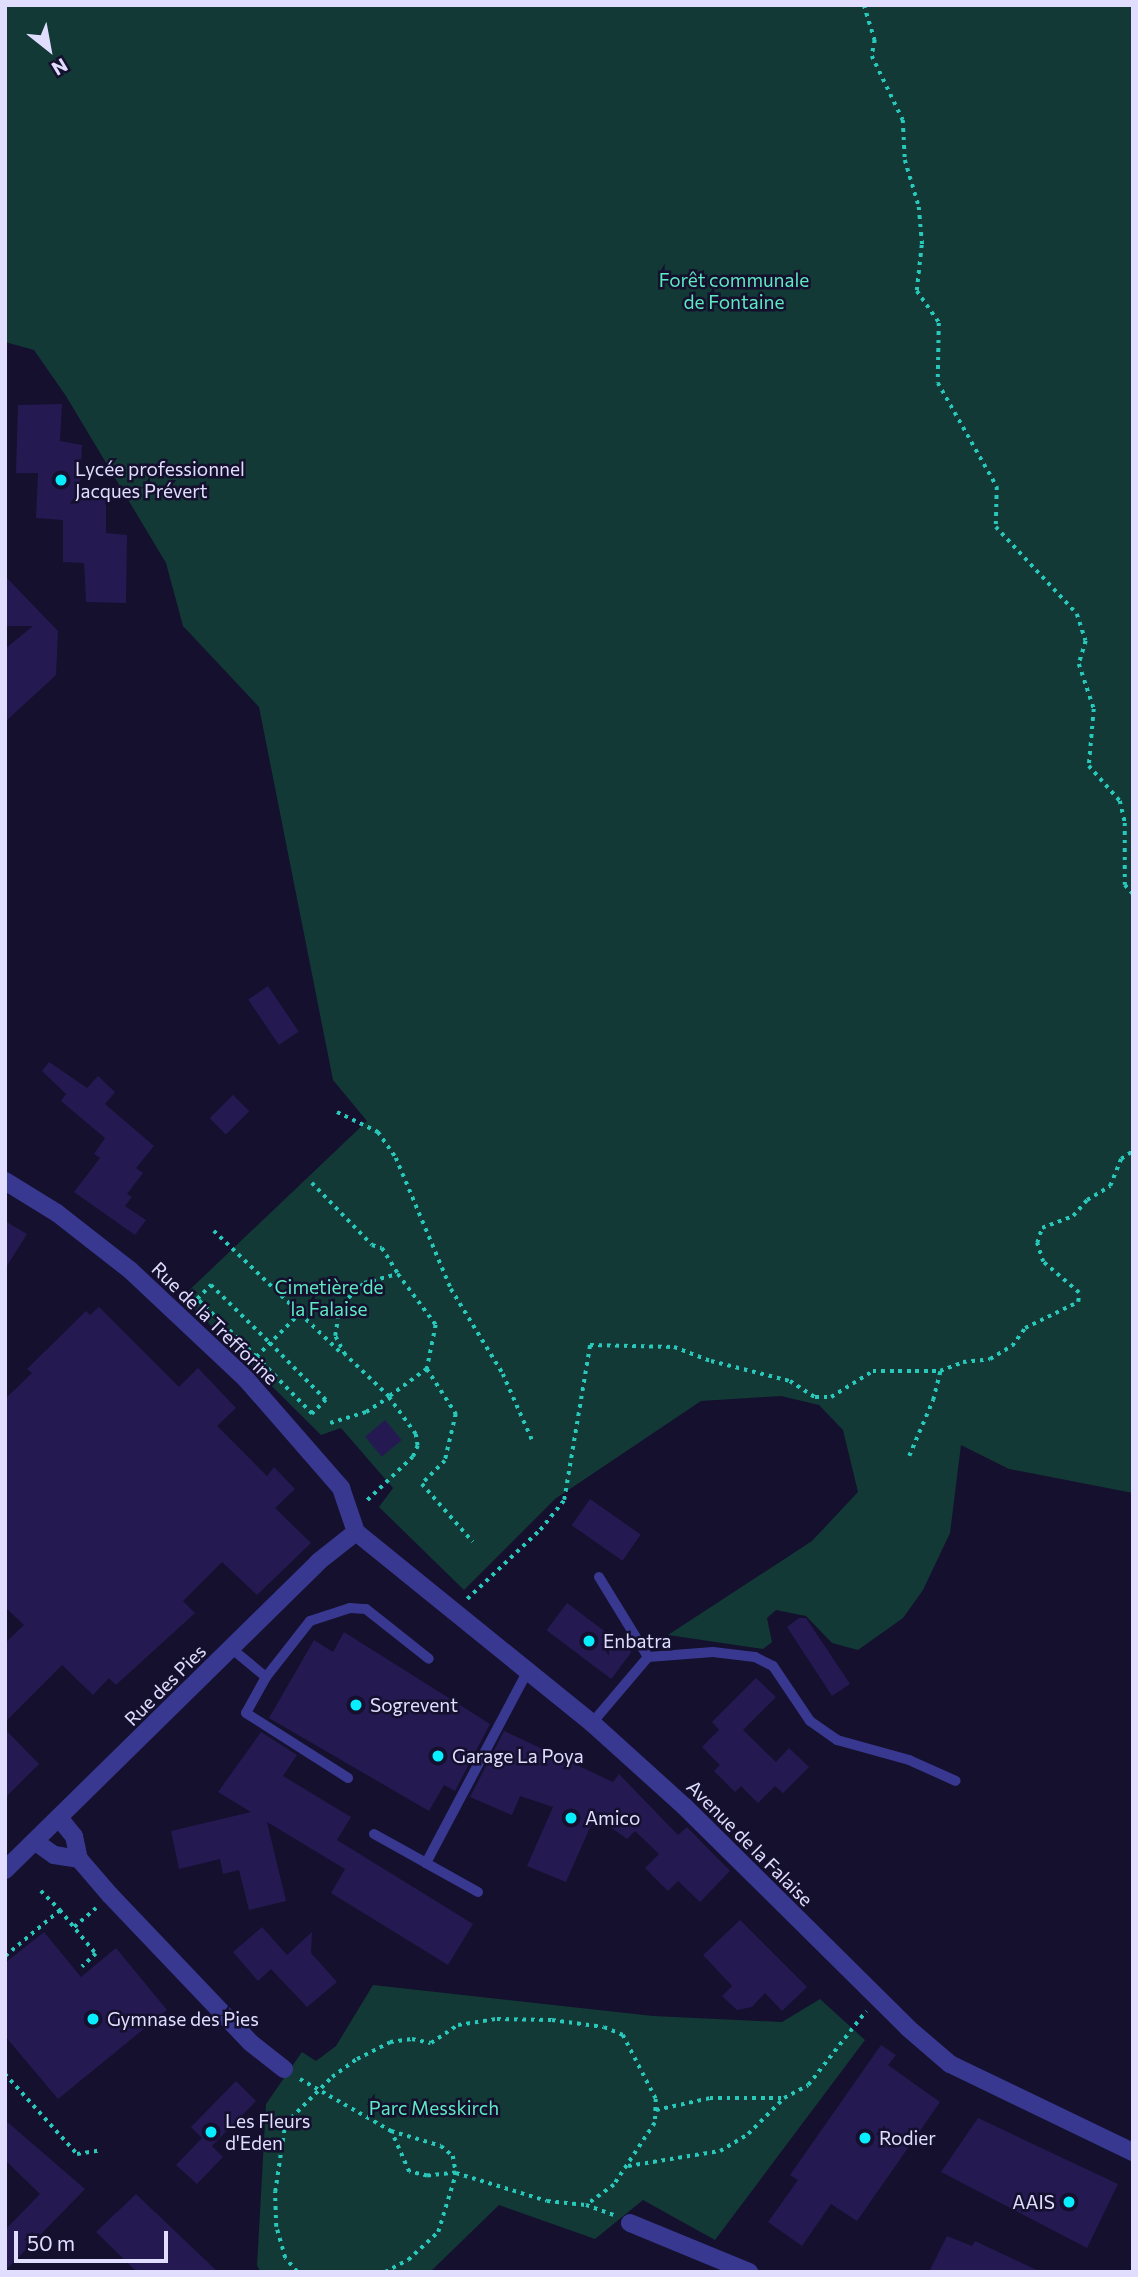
<!DOCTYPE html>
<html>
<head>
<meta charset="utf-8">
<style>
	body { margin:0 }
	#map { position:relative; width:1138px; height:2277px; overflow:hidden; background:#14102e; font-family:Commissioner,sans-serif }
	div>[style] { position:absolute }
	.green>* { inset:0; background:#123936 }
	.building>* { inset:0; background:#241a51; transform-origin:0 0 }
	.path>* { height:3.5px; margin-top:-1.75px; transform-origin:0; background:repeating-linear-gradient(90deg,#28c8ba 0 3.5px,transparent 0 8.5px) }
	.lane>* { height:10px; margin:-5px; padding:0 5px; transform-origin:5px; border-radius:5px; background:#383890 }
	.street>* { height:18px; margin:-9px; padding:0 9px; transform-origin:9px; border-radius:9px; background:#383890 }
	.dots>* { width:19px; height:19px; translate:-50% -50%; box-sizing:border-box; border:4px solid #14102e; border-radius:50% }
	span { translate:-50% -50%; white-space:nowrap; text-align:center; line-height:1.15; -webkit-text-stroke:5px #14102e; paint-order:stroke }
	.park-label { font-size:19px; color:#5ee9c2 }
	.poi-label { font-size:19px; color:#e0ddff }
	.left { translate:0 -50%; text-align:left }
	.right { translate:-100% -50%; text-align:right }
	.street-label { font-size:19px; color:#e0ddff }
	.frame { position:absolute; inset:0; border:7px solid #e0ddff; pointer-events:none }
	.north { position:absolute; left:14px; top:14px; width:70px; height:70px; -webkit-text-stroke:5px #14102e; paint-order:stroke; rotate:149deg; font-size:19px; font-weight:700; line-height:28px; text-align:center; color:#e0ddff }
	.north::after { content:''; display:block; margin:auto; width:24px; height:32px; background:#e0ddff; clip-path:polygon(50% 0,100% 100%,50% 72%,0 100%) }
	.scale { position:absolute; left:14px; top:2231px; width:154px; height:32px; box-sizing:border-box; border:4px solid #e0ddff; border-top:0; padding-left:9px; font-size:21px; line-height:24px; white-space:nowrap; color:#e0ddff; -webkit-text-stroke:5px #14102e; paint-order:stroke }
</style>
</head>
<body>
<div id="map">
	<div class="green">
		<div style="clip-path:polygon(5px 5px,1133px 5px,1133px 1493px,1009px 1469px,961px 1445px,950px 1533px,923px 1590px,903px 1618px,858px 1650px,832px 1643px,806px 1616px,776px 1610px,767px 1618px,772px 1642px,763px 1649px,668px 1635px,812px 1541px,858px 1492px,843px 1430px,819px 1405px,781px 1396px,701px 1401px,555px 1499px,464px 1590px,379px 1507px,393px 1488px,341px 1428px,321px 1435px,182px 1297px,367px 1121px,333px 1080px,259px 707px,183px 626px,166px 563px,66px 396px,34px 350px,5px 342px)"></div>
		<div style="clip-path:polygon(373px 1985px,653px 2016px,782px 2022px,820px 1999px,865px 2040px,715px 2240px,643px 2200px,595px 2239px,499px 2205px,430px 2272px,261px 2272px,257px 2266px,266px 2104px,302px 2052px,316px 2061px,336px 2046px)"></div>
	</div>
	<div class="building">
		<div style="clip-path:polygon(62px 404px,60px 441px,82px 445px,80px 490px,106px 491px,106px 533px,127px 535px,126px 603px,86px 602px,84px 563px,63px 562px,63px 520px,36px 518px,38px 473px,16px 473px,18px 405px)"></div>
		<div style="clip-path:polygon(5px 576px,58px 631px,56px 675px,5px 722px,5px 649px,33px 626px,5px 626px)"></div>
		<div style="left:268px;top:986px;width:55px;height:24px;rotate:56deg"></div>
		<div style="clip-path:polygon(49px 1062px,87px 1088px,98px 1076px,115px 1092px,105px 1104px,154px 1146px,136px 1168px,143px 1173px,127px 1194px,132px 1197px,125px 1206px,146px 1220px,135px 1235px,74px 1192px,100px 1158px,94px 1154px,105px 1138px,61px 1101px,66px 1094px,42px 1071px)"></div>
		<div style="left:233px;top:1095px;width:23px;height:33px;rotate:45deg"></div>
		<div style="clip-path:polygon(5px 1221px,27px 1234px,5px 1269px)"></div>
		<div style="clip-path:polygon(99px 1307px,179px 1387px,198px 1368px,236px 1408px,217px 1426px,267px 1476px,274px 1467px,295px 1489px,275px 1508px,311px 1543px,257px 1595px,222px 1562px,183px 1601px,195px 1613px,116px 1685px,109px 1678px,93px 1695px,62px 1665px,5px 1722px,5px 1643px,24px 1625px,5px 1607px,5px 1399px,32px 1373px,27px 1369px,86px 1311px,90px 1315px)"></div>
		<div style="left:385px;top:1420px;width:26px;height:26px;rotate:50deg"></div>
		<div style="left:590px;top:1499px;width:62px;height:32px;rotate:35deg"></div>
		<div style="left:567px;top:1603px;width:81px;height:34px;rotate:37deg"></div>
		<div style="clip-path:polygon(799px 1618px,806px 1618px,850px 1684px,832px 1696px,787px 1627px)"></div>
		<div style="clip-path:polygon(344px 1632px,490px 1724px,455px 1791px,444px 1785px,429px 1811px,269px 1718px,314px 1640px,333px 1652px)"></div>
		<div style="clip-path:polygon(756px 1678px,776px 1697px,743px 1730px,776px 1762px,789px 1748px,809px 1767px,783px 1793px,775px 1786px,758px 1803px,741px 1786px,735px 1792px,714px 1771px,720px 1765px,702px 1747px,719px 1730px,712px 1722px)"></div>
		<div style="clip-path:polygon(5px 1729px,39px 1764px,5px 1798px)"></div>
		<div style="clip-path:polygon(504px 1731px,613px 1782px,619px 1774px,678px 1835px,687px 1827px,730px 1871px,700px 1902px,678px 1881px,668px 1891px,645px 1868px,659px 1854px,635px 1831px,627px 1839px,595px 1816px,566px 1882px,527px 1866px,553px 1807px,520px 1796px,512px 1815px,470px 1797px)"></div>
		<div style="clip-path:polygon(261px 1732px,297px 1755px,283px 1776px,351px 1817px,337px 1840px,473px 1924px,448px 1965px,331px 1893px,345px 1869px,267px 1822px,286px 1901px,249px 1910px,239px 1870px,223px 1874px,220px 1859px,179px 1869px,171px 1831px,251px 1812px,218px 1792px)"></div>
		<div style="clip-path:polygon(740px 1920px,807px 1987px,782px 2011px,765px 1993px,752px 2007px,737px 2010px,722px 1996px,732px 1986px,703px 1955px)"></div>
		<div style="clip-path:polygon(262px 1927px,287px 1955px,312px 1932px,311px 1953px,337px 1982px,307px 2007px,271px 1969px,258px 1981px,233px 1952px)"></div>
		<div style="clip-path:polygon(44px 1932px,81px 1977px,116px 1948px,167px 2010px,58px 2099px,5px 2036px,5px 1963px)"></div>
		<div style="clip-path:polygon(881px 2045px,896px 2055px,888px 2065px,940px 2102px,857px 2221px,831px 2204px,802px 2246px,768px 2222px,798px 2180px,790px 2175px)"></div>
		<div style="clip-path:polygon(236px 2081px,256px 2101px,212px 2146px,223px 2157px,197px 2184px,176px 2165px,202px 2138px,191px 2127px)"></div>
		<div style="clip-path:polygon(978px 2118px,1118px 2184px,1087px 2248px,941px 2172px)"></div>
		<div style="clip-path:polygon(5px 2120px,85px 2189px,5px 2271px,5px 2230px,40px 2194px,5px 2160px)"></div>
		<div style="clip-path:polygon(136px 2194px,218px 2272px,137px 2272px,96px 2232px)"></div>
		<div style="clip-path:polygon(947px 2236px,972px 2246px,975px 2241px,1041px 2272px,929px 2272px)"></div>
	</div>
	<div class="path">
		<div style="left:864px;top:5px;width:37px;rotate:73deg"></div>
		<div style="left:875px;top:40px;width:16px;rotate:101deg"></div>
		<div style="left:872px;top:56px;width:71px;rotate:64.2deg"></div>
		<div style="left:903px;top:120px;width:40px;rotate:87.1deg"></div>
		<div style="left:905px;top:160px;width:49px;rotate:73.4deg"></div>
		<div style="left:919px;top:207px;width:38px;rotate:85deg"></div>
		<div style="left:922px;top:245px;width:46px;rotate:96.2deg"></div>
		<div style="left:917px;top:291px;width:39px;rotate:55deg"></div>
		<div style="left:939px;top:323px;width:60px;rotate:91deg"></div>
		<div style="left:938px;top:383px;width:120px;rotate:60.4deg"></div>
		<div style="left:997px;top:487px;width:40px;rotate:91.4deg"></div>
		<div style="left:996px;top:527px;width:119px;rotate:47deg"></div>
		<div style="left:1077px;top:614px;width:28px;rotate:72deg"></div>
		<div style="left:1086px;top:641px;width:24px;rotate:107deg"></div>
		<div style="left:1079px;top:664px;width:47px;rotate:71.6deg"></div>
		<div style="left:1094px;top:709px;width:57px;rotate:95deg"></div>
		<div style="left:1089px;top:766px;width:47px;rotate:48.5deg"></div>
		<div style="left:1120px;top:801px;width:23px;rotate:77deg"></div>
		<div style="left:1125px;top:823px;width:62px;rotate:90deg"></div>
		<div style="left:1125px;top:885px;width:12px;rotate:48deg"></div>
		<div style="left:337px;top:1112px;width:46px;rotate:26deg"></div>
		<div style="left:378px;top:1132px;width:32px;rotate:55deg"></div>
		<div style="left:396px;top:1158px;width:142px;rotate:67.2deg"></div>
		<div style="left:451px;top:1289px;width:100px;rotate:58.5deg"></div>
		<div style="left:503px;top:1374px;width:74px;rotate:66.2deg"></div>
		<div style="left:312px;top:1183px;width:86px;rotate:45.9deg"></div>
		<div style="left:372px;top:1245px;width:10px;rotate:17deg"></div>
		<div style="left:382px;top:1248px;width:31px;rotate:58deg"></div>
		<div style="left:214px;top:1231px;width:175px;rotate:43.8deg"></div>
		<div style="left:256px;top:1357px;width:83px;rotate:-135.5deg"></div>
		<div style="left:197px;top:1299px;width:20px;rotate:-45deg"></div>
		<div style="left:211px;top:1285px;width:83px;rotate:44.5deg"></div>
		<div style="left:270px;top:1343px;width:80px;rotate:45.5deg"></div>
		<div style="left:326px;top:1400px;width:20px;rotate:135deg"></div>
		<div style="left:312px;top:1414px;width:80px;rotate:-134.5deg"></div>
		<div style="left:256px;top:1357px;width:62px;rotate:-45deg"></div>
		<div style="left:427px;top:1369px;width:47px;rotate:143.6deg"></div>
		<div style="left:389px;top:1397px;width:61px;rotate:-136.3deg"></div>
		<div style="left:345px;top:1355px;width:21px;rotate:-118deg"></div>
		<div style="left:335px;top:1336px;width:18px;rotate:-81deg"></div>
		<div style="left:338px;top:1318px;width:22px;rotate:-63deg"></div>
		<div style="left:348px;top:1298px;width:22px;rotate:-43deg"></div>
		<div style="left:364px;top:1283px;width:35px;rotate:-15deg"></div>
		<div style="left:398px;top:1274px;width:64px;rotate:53.3deg"></div>
		<div style="left:436px;top:1325px;width:45px;rotate:101.6deg"></div>
		<div style="left:427px;top:1369px;width:54px;rotate:57.2deg"></div>
		<div style="left:456px;top:1414px;width:48px;rotate:103.2deg"></div>
		<div style="left:445px;top:1461px;width:33px;rotate:135deg"></div>
		<div style="left:422px;top:1484px;width:77px;rotate:48.7deg"></div>
		<div style="left:330px;top:1423px;width:38px;rotate:-17deg"></div>
		<div style="left:366px;top:1412px;width:27px;rotate:-33deg"></div>
		<div style="left:389px;top:1397px;width:46px;rotate:53.9deg"></div>
		<div style="left:416px;top:1434px;width:12px;rotate:81deg"></div>
		<div style="left:418px;top:1446px;width:12px;rotate:114deg"></div>
		<div style="left:413px;top:1457px;width:65px;rotate:136.2deg"></div>
		<div style="left:909px;top:1456px;width:61px;rotate:-66.8deg"></div>
		<div style="left:933px;top:1400px;width:30px;rotate:-76deg"></div>
		<div style="left:467px;top:1599px;width:100px;rotate:-43.4deg"></div>
		<div style="left:540px;top:1530px;width:38px;rotate:-51deg"></div>
		<div style="left:564px;top:1500px;width:157px;rotate:-80.5deg"></div>
		<div style="left:590px;top:1345px;width:84px;rotate:1.4deg"></div>
		<div style="left:674px;top:1347px;width:40px;rotate:21deg"></div>
		<div style="left:711px;top:1361px;width:81px;rotate:14.2deg"></div>
		<div style="left:790px;top:1381px;width:30px;rotate:33deg"></div>
		<div style="left:815px;top:1397px;width:16px"></div>
		<div style="left:831px;top:1397px;width:49px;rotate:-31.8deg"></div>
		<div style="left:873px;top:1371px;width:67px"></div>
		<div style="left:940px;top:1371px;width:25px;rotate:-21deg"></div>
		<div style="left:963px;top:1362px;width:27px;rotate:-6deg"></div>
		<div style="left:990px;top:1359px;width:26px;rotate:-31deg"></div>
		<div style="left:1012px;top:1346px;width:22px;rotate:-54deg"></div>
		<div style="left:1025px;top:1328px;width:59px;rotate:-26.1deg"></div>
		<div style="left:1078px;top:1302px;width:9px;rotate:-84deg"></div>
		<div style="left:1079px;top:1293px;width:48px;rotate:-139.3deg"></div>
		<div style="left:1043px;top:1262px;width:20px;rotate:-108deg"></div>
		<div style="left:1037px;top:1243px;width:16px;rotate:-72deg"></div>
		<div style="left:1042px;top:1228px;width:33px;rotate:-21deg"></div>
		<div style="left:1073px;top:1216px;width:21px;rotate:-49deg"></div>
		<div style="left:1087px;top:1200px;width:27px;rotate:-31deg"></div>
		<div style="left:1110px;top:1186px;width:29px;rotate:-68deg"></div>
		<div style="left:1121px;top:1159px;width:14px;rotate:-34deg"></div>
		<div style="left:41px;top:1891px;width:27px;rotate:45deg"></div>
		<div style="left:74px;top:1927px;width:29px;rotate:-41deg"></div>
		<div style="left:5px;top:1956px;width:72px;rotate:-39.9deg"></div>
		<div style="left:60px;top:1910px;width:57px;rotate:50.7deg"></div>
		<div style="left:96px;top:1954px;width:19px;rotate:137deg"></div>
		<div style="left:5px;top:2074px;width:108px;rotate:48deg"></div>
		<div style="left:77px;top:2154px;width:24px;rotate:-9deg"></div>
		<div style="left:300px;top:2079px;width:105px;rotate:29.7deg"></div>
		<div style="left:391px;top:2131px;width:52px;rotate:16.7deg"></div>
		<div style="left:441px;top:2146px;width:16px;rotate:40deg"></div>
		<div style="left:453px;top:2156px;width:17px;rotate:80deg"></div>
		<div style="left:456px;top:2173px;width:95px;rotate:17.1deg"></div>
		<div style="left:547px;top:2201px;width:39px;rotate:6deg"></div>
		<div style="left:586px;top:2205px;width:30px;rotate:20deg"></div>
		<div style="left:656px;top:2110px;width:55px;rotate:-12.5deg"></div>
		<div style="left:710px;top:2098px;width:74px"></div>
		<div style="left:784px;top:2098px;width:27px;rotate:-28deg"></div>
		<div style="left:808px;top:2085px;width:94px;rotate:-51.9deg"></div>
		<div style="left:628px;top:2166px;width:93px;rotate:-9.3deg"></div>
		<div style="left:720px;top:2151px;width:33px;rotate:-31deg"></div>
		<div style="left:748px;top:2134px;width:48px;rotate:-45deg"></div>
		<div style="left:297px;top:2272px;width:18px;rotate:-131deg"></div>
		<div style="left:285px;top:2258px;width:32px;rotate:-106deg"></div>
		<div style="left:276px;top:2227px;width:35px;rotate:-92deg"></div>
		<div style="left:275px;top:2192px;width:69px;rotate:-81.6deg"></div>
		<div style="left:285px;top:2124px;width:66px;rotate:-45deg"></div>
		<div style="left:332px;top:2077px;width:31px;rotate:-36deg"></div>
		<div style="left:357px;top:2059px;width:37px;rotate:-27deg"></div>
		<div style="left:390px;top:2042px;width:22px;rotate:-8deg"></div>
		<div style="left:412px;top:2039px;width:19px;rotate:12deg"></div>
		<div style="left:431px;top:2043px;width:32px;rotate:-34deg"></div>
		<div style="left:458px;top:2025px;width:39px;rotate:-9deg"></div>
		<div style="left:497px;top:2019px;width:55px;rotate:1deg"></div>
		<div style="left:552px;top:2020px;width:52px;rotate:7.7deg"></div>
		<div style="left:604px;top:2027px;width:21px;rotate:23deg"></div>
		<div style="left:623px;top:2035px;width:72px;rotate:62.7deg"></div>
		<div style="left:656px;top:2099px;width:24px;rotate:92deg"></div>
		<div style="left:655px;top:2123px;width:74px;rotate:123.5deg"></div>
		<div style="left:614px;top:2185px;width:34px;rotate:144deg"></div>
		<div style="left:385px;top:2272px;width:26px;rotate:-28deg"></div>
		<div style="left:408px;top:2260px;width:41px;rotate:-43deg"></div>
		<div style="left:438px;top:2232px;width:62px;rotate:-73deg"></div>
		<div style="left:456px;top:2173px;width:29px;rotate:174deg"></div>
		<div style="left:427px;top:2176px;width:18px;rotate:-167deg"></div>
		<div style="left:409px;top:2172px;width:45px;rotate:-113.7deg"></div>
	</div>
	<div class="lane">
		<div style="left:599px;top:1577px;width:94px;rotate:58.5deg"></div>
		<div style="left:232px;top:1649px;width:44px;rotate:39.5deg"></div>
		<div style="left:266px;top:1677px;width:71px;rotate:-51.8deg"></div>
		<div style="left:310px;top:1621px;width:42px;rotate:-18deg"></div>
		<div style="left:350px;top:1608px;width:16px;rotate:4deg"></div>
		<div style="left:366px;top:1609px;width:80px;rotate:38.4deg"></div>
		<div style="left:266px;top:1677px;width:41px;rotate:119.1deg"></div>
		<div style="left:246px;top:1713px;width:121px;rotate:32.5deg"></div>
		<div style="left:592px;top:1723px;width:87px;rotate:-49.7deg"></div>
		<div style="left:648px;top:1657px;width:65px;rotate:-4.4deg"></div>
		<div style="left:713px;top:1652px;width:42px;rotate:6.8deg"></div>
		<div style="left:755px;top:1657px;width:20px;rotate:27deg"></div>
		<div style="left:773px;top:1666px;width:66px;rotate:56.1deg"></div>
		<div style="left:810px;top:1721px;width:33px;rotate:35deg"></div>
		<div style="left:837px;top:1740px;width:75px;rotate:15.5deg"></div>
		<div style="left:909px;top:1760px;width:51px;rotate:24.1deg"></div>
		<div style="left:374px;top:1834px;width:60px;rotate:29.1deg"></div>
		<div style="left:478px;top:1892px;width:60px;rotate:-150.9deg"></div>
		<div style="left:426px;top:1863px;width:216px;rotate:-62.1deg"></div>
	</div>
	<div class="street">
		<div style="left:5px;top:1181px;width:61px;rotate:31.6deg"></div>
		<div style="left:57px;top:1213px;width:93px;rotate:38deg"></div>
		<div style="left:130px;top:1270px;width:159px;rotate:43.2deg"></div>
		<div style="left:246px;top:1379px;width:145px;rotate:48.9deg"></div>
		<div style="left:341px;top:1488px;width:46px;rotate:71.2deg"></div>
		<div style="left:356px;top:1532px;width:304px;rotate:39deg"></div>
		<div style="left:592px;top:1723px;width:124px;rotate:42.1deg"></div>
		<div style="left:684px;top:1806px;width:315px;rotate:44.7deg"></div>
		<div style="left:908px;top:2028px;width:55px;rotate:40.6deg"></div>
		<div style="left:950px;top:2064px;width:203px;rotate:25.7deg"></div>
		<div style="left:60px;top:1819px;width:22px;rotate:51deg"></div>
		<div style="left:74px;top:1836px;width:24px;rotate:78deg"></div>
		<div style="left:79px;top:1859px;width:48px;rotate:49.3deg"></div>
		<div style="left:110px;top:1895px;width:204px;rotate:46.4deg"></div>
		<div style="left:251px;top:2043px;width:42px;rotate:38.2deg"></div>
		<div style="left:37px;top:1843px;width:21px;rotate:35deg"></div>
		<div style="left:54px;top:1855px;width:25px;rotate:9deg"></div>
		<div style="left:5px;top:1870px;width:439px;rotate:-44.5deg"></div>
		<div style="left:318px;top:1562px;width:48px;rotate:-38.3deg"></div>
		<div style="left:630px;top:2223px;width:129px;rotate:22.4deg"></div>
	</div>
	<div class="dots">
		<div style="left:61px;top:480px;background:#09eeff"></div>
		<div style="left:589px;top:1641px;background:#09eeff"></div>
		<div style="left:356px;top:1705px;background:#09eeff"></div>
		<div style="left:438px;top:1756px;background:#09eeff"></div>
		<div style="left:571px;top:1818px;background:#09eeff"></div>
		<div style="left:93px;top:2019px;background:#09eeff"></div>
		<div style="left:211px;top:2132px;background:#09eeff"></div>
		<div style="left:865px;top:2138px;background:#09eeff"></div>
		<div style="left:1069px;top:2202px;background:#09eeff"></div>
	</div>
	<div class="park-label">
		<span style="left:734px;top:291px">Forêt communale<br>de Fontaine</span>
		<span style="left:329px;top:1298px">Cimetière de<br>la Falaise</span>
		<span style="left:434px;top:2108px">Parc Messkirch</span>
	</div>
	<div class="poi-label">
		<span class="left" style="left:75px;top:480px">Lycée professionnel<br>Jacques Prévert</span>
		<span class="left" style="left:603px;top:1641px">Enbatra</span>
		<span class="left" style="left:370px;top:1705px">Sogrevent</span>
		<span class="left" style="left:452px;top:1756px">Garage La Poya</span>
		<span class="left" style="left:585px;top:1818px">Amico</span>
		<span class="left" style="left:107px;top:2019px">Gymnase des Pies</span>
		<span class="left" style="left:225px;top:2132px">Les Fleurs<br>d'Eden</span>
		<span class="left" style="left:879px;top:2138px">Rodier</span>
		<span class="right" style="left:1055px;top:2202px">AAIS</span>
	</div>
	<div class="street-label">
		<span style="left:215px;top:1323px;rotate:44deg">Rue de la Trefforine</span>
		<span style="left:165px;top:1685px;rotate:-45deg">Rue des Pies</span>
		<span style="left:750px;top:1843px;rotate:45deg">Avenue de la Falaise</span>
	</div>
	<div class="frame"></div>
	<div class="north">N</div>
	<div class="scale">50 m</div>
</div>
</body>
</html>
